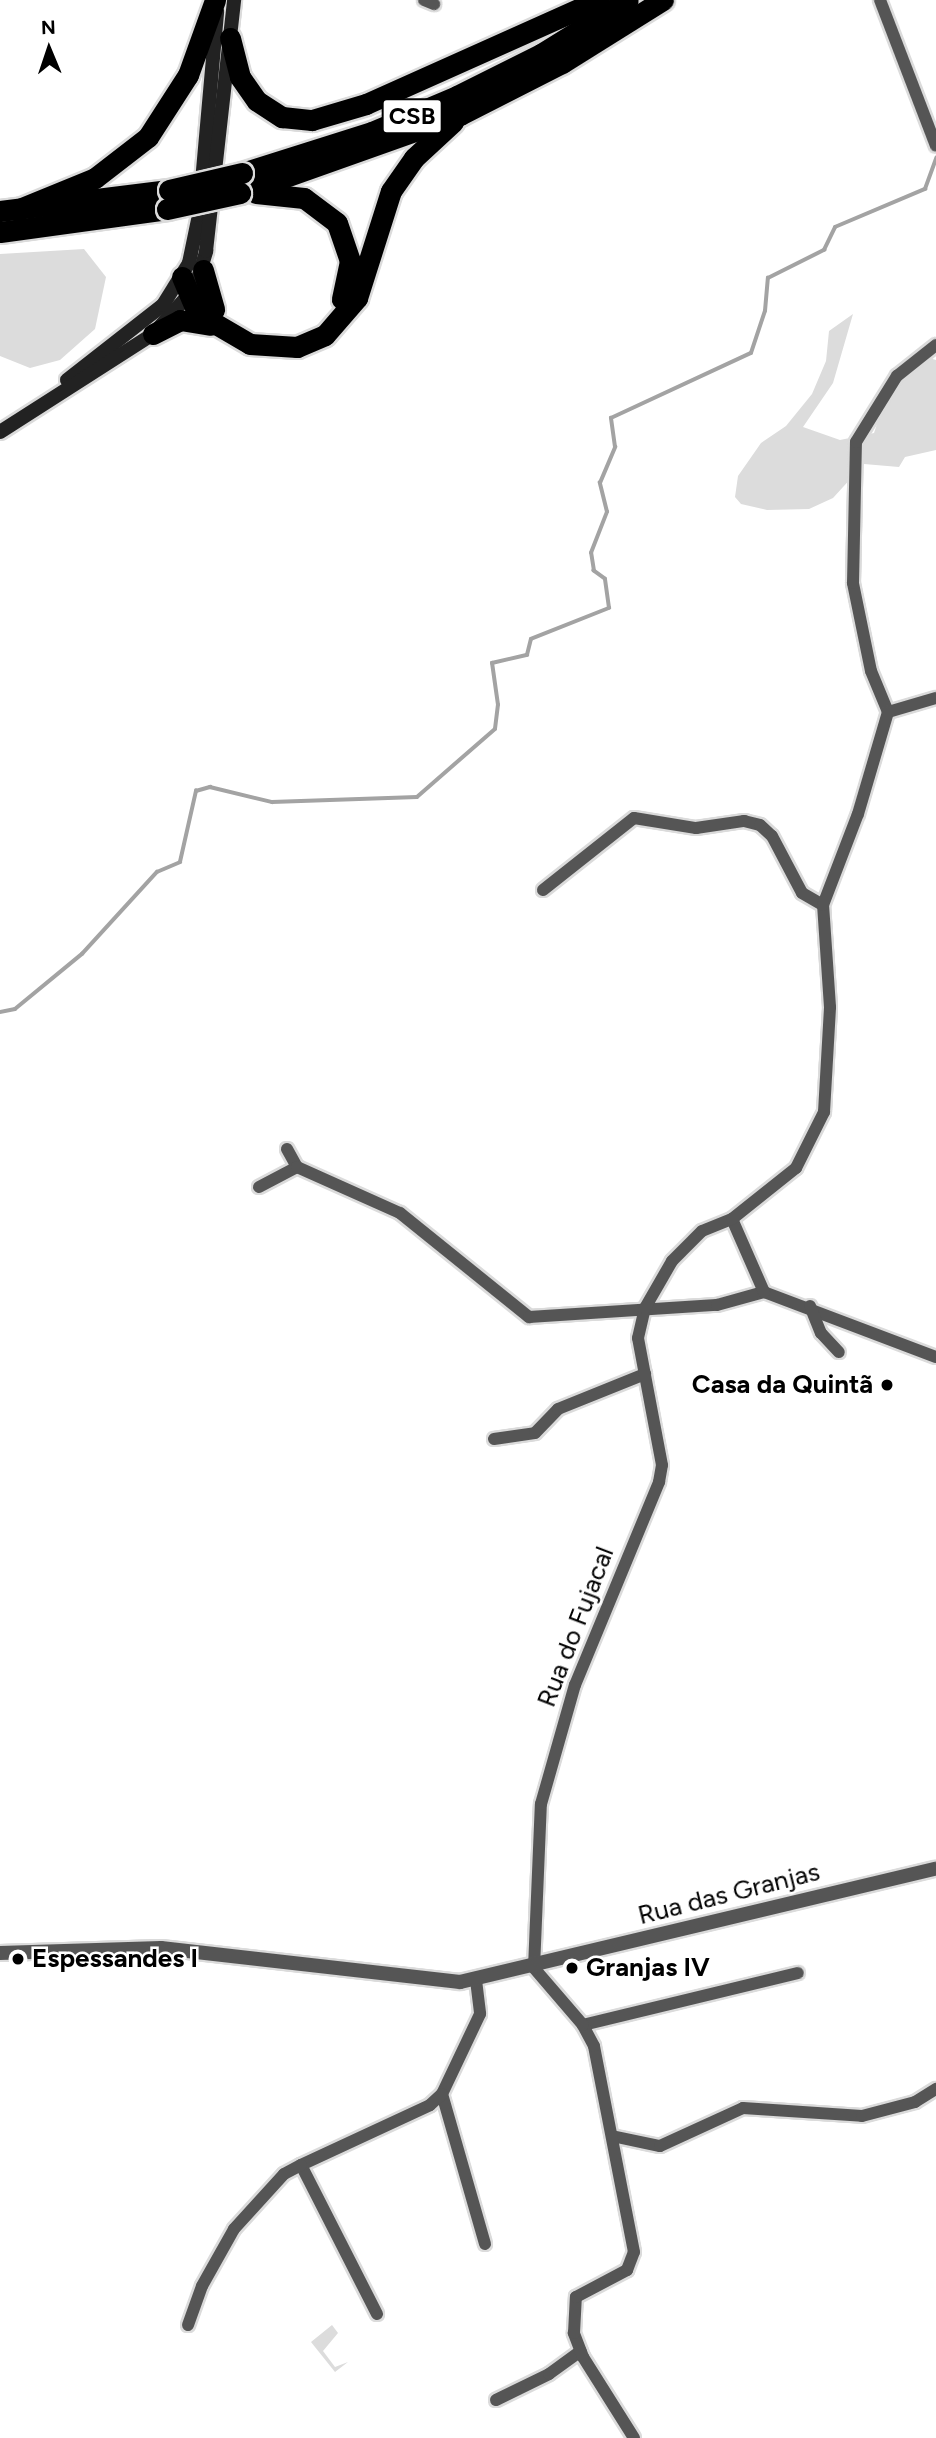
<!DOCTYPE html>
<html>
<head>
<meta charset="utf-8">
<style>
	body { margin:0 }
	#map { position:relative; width:936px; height:2438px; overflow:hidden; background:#fff; font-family:Figtree,sans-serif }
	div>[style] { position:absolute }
	.green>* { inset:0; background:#dcdcdc }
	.stream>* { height:3.5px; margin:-1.75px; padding:0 1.75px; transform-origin:1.75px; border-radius:1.75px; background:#a3a3a3 }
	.roads { filter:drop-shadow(2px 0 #dbdbdb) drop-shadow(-2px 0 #dbdbdb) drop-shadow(0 2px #dbdbdb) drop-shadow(0 -2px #dbdbdb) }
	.minor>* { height:12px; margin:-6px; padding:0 6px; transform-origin:6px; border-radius:6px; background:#555 }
	.tertiary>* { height:14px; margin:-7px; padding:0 7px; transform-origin:7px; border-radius:7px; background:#555 }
	.secondary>* { height:14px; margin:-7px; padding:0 7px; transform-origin:7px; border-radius:7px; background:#222 }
	.motorway>* { height:21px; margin:-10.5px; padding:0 10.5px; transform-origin:10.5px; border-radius:10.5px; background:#000 }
	.bridges { filter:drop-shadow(2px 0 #dbdbdb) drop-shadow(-2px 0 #dbdbdb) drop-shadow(0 2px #dbdbdb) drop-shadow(0 -2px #dbdbdb) }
	.motorway-bridge>* { height:21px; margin:-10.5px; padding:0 10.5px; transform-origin:10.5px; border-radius:10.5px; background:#000 }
	.dots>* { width:19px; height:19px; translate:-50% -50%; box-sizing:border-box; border:4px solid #fff; border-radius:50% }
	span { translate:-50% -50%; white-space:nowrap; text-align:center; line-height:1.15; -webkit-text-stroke:5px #fff; paint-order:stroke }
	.shield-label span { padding:2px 5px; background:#fff; border:2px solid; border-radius:5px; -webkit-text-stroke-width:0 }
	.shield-label { font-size:24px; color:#000; font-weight:700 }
	.poi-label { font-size:26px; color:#000; font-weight:700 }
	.right { translate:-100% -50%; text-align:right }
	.left { translate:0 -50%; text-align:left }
	.street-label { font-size:26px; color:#000 }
	.north { position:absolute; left:14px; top:14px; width:70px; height:70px; -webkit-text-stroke:5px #fff; paint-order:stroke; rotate:358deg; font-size:19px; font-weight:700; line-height:28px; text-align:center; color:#000 }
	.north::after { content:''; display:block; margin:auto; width:24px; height:32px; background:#000; clip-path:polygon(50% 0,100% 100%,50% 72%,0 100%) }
</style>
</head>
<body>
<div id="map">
	<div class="green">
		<div style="clip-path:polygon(84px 249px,106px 277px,95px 329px,60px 360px,30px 368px,0 356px,0 254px)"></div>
		<div style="clip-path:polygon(853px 314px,833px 383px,803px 427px,840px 440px,874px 433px,893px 375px,916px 354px,936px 360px,936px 450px,905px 457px,899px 467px,864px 464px,833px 498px,809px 509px,767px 510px,741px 504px,735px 497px,738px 476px,761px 443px,786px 426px,812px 394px,826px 361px,829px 331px)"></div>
		<div style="clip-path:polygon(332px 2325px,338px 2333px,323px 2351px,335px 2367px,348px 2362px,335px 2372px,311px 2342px)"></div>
	</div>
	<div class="stream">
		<div style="left:0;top:1012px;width:15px;rotate:-11deg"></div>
		<div style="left:15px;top:1009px;width:87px;rotate:-39.4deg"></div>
		<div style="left:82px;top:954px;width:111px;rotate:-47.6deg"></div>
		<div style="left:157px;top:872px;width:25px;rotate:-23deg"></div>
		<div style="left:180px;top:862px;width:73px;rotate:-77.3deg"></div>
		<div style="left:196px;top:791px;width:15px;rotate:-16deg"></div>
		<div style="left:210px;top:787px;width:64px;rotate:13.6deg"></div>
		<div style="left:272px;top:802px;width:145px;rotate:-2deg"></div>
		<div style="left:417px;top:797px;width:103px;rotate:-41.1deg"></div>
		<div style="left:495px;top:729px;width:24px;rotate:-83deg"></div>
		<div style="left:498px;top:705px;width:42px;rotate:-98.1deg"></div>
		<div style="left:492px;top:663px;width:36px;rotate:-13deg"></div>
		<div style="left:527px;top:655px;width:16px;rotate:-76deg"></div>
		<div style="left:531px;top:639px;width:84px;rotate:-21.7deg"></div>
		<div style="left:609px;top:608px;width:29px;rotate:-98deg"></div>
		<div style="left:605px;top:579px;width:14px;rotate:-144deg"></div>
		<div style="left:594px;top:571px;width:18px;rotate:-99deg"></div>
		<div style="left:591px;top:553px;width:44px;rotate:-68.7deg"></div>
		<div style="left:607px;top:512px;width:30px;rotate:-104deg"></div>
		<div style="left:600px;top:483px;width:39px;rotate:-67deg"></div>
		<div style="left:615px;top:447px;width:29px;rotate:-98deg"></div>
		<div style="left:611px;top:418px;width:154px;rotate:-24.9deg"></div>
		<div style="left:751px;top:353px;width:44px;rotate:-71.6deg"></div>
		<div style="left:765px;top:311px;width:33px;rotate:-85deg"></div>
		<div style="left:768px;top:278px;width:63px;rotate:-26.6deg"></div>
		<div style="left:824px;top:250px;width:25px;rotate:-64deg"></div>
		<div style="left:835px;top:227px;width:98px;rotate:-22.9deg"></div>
		<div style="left:925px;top:189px;width:33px;rotate:-70deg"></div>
	</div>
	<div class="roads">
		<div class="minor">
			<div style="left:424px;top:0;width:11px;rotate:22deg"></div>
			<div style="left:880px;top:0;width:156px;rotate:69deg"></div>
			<div style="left:888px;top:712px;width:44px;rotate:-112.5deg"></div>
			<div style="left:871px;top:671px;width:90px;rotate:-101.6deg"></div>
			<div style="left:853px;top:583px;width:141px;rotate:-88.8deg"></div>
			<div style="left:856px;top:442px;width:78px;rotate:-58.2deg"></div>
			<div style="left:897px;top:376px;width:50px;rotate:-38.5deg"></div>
			<div style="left:888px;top:712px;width:50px;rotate:-16.3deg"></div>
			<div style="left:543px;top:890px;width:116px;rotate:-38.4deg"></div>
			<div style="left:634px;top:818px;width:63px;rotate:9.2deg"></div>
			<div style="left:696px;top:828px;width:49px;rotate:-8.3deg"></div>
			<div style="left:744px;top:821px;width:16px;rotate:14deg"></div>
			<div style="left:760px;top:825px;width:16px;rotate:43deg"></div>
			<div style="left:772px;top:836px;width:64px;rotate:62.2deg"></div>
			<div style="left:802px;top:893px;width:24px;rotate:30deg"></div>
			<div style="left:287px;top:1149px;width:21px;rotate:61deg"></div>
			<div style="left:259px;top:1187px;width:43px;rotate:-27.8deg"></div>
			<div style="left:297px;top:1167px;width:113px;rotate:24.1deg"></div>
			<div style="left:400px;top:1213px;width:166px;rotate:38.9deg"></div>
			<div style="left:529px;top:1317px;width:188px;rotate:-3.7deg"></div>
			<div style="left:717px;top:1305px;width:49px;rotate:-15.5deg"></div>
			<div style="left:764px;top:1292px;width:184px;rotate:20.7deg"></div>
			<div style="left:732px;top:1219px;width:80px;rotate:66.3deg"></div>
			<div style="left:810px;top:1306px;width:29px;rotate:68deg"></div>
			<div style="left:821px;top:1333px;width:26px;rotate:47deg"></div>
			<div style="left:494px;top:1439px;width:41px;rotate:-8.3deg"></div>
			<div style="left:535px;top:1433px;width:33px;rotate:-46deg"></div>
			<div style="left:558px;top:1409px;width:94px;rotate:-21.9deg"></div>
			<div style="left:476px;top:1980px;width:34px;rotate:83deg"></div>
			<div style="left:480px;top:2014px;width:89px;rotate:115.4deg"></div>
			<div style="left:442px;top:2094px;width:156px;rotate:74deg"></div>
			<div style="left:583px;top:2025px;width:221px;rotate:-13.6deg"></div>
			<div style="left:612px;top:2136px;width:49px;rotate:11.8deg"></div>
			<div style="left:660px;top:2146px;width:91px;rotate:-24.6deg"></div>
			<div style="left:743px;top:2108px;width:119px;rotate:3.8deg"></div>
			<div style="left:862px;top:2116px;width:55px;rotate:-14.8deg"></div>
			<div style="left:915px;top:2102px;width:25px;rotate:-32deg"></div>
			<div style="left:377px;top:2314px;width:167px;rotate:-117deg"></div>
			<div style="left:301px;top:2165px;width:142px;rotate:-24.9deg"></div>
			<div style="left:430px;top:2105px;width:16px;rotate:-43deg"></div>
			<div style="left:188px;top:2325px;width:41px;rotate:-70.3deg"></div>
			<div style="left:202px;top:2286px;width:65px;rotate:-60.7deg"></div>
			<div style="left:234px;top:2229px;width:74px;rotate:-47.7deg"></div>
			<div style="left:284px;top:2174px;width:19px;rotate:-28deg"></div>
			<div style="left:496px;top:2400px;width:59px;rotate:-26.1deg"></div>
			<div style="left:549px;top:2374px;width:39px;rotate:-36deg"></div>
			<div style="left:634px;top:2438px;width:96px;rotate:-122.2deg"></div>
			<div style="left:583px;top:2357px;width:26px;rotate:-111deg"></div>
			<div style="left:574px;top:2333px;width:36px;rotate:-87deg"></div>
			<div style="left:576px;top:2297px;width:58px;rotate:-27.9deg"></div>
			<div style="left:627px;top:2270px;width:19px;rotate:-69deg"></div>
			<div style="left:634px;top:2252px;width:210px;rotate:-101deg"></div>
			<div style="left:594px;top:2046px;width:24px;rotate:-118deg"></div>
			<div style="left:583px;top:2025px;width:75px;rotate:-130.7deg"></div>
			<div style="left:534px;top:1968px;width:164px;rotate:-87.6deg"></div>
			<div style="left:541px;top:1804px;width:124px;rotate:-74.1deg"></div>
			<div style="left:575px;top:1685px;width:220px;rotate:-67.5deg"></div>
			<div style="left:659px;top:1482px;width:17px;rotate:-80deg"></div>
			<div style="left:662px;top:1465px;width:129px;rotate:-100.7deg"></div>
			<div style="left:638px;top:1338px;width:31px;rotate:-77deg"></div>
			<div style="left:645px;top:1308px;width:54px;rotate:-60.1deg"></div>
			<div style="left:672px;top:1261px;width:42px;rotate:-45deg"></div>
			<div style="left:702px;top:1231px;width:32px;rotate:-22deg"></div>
			<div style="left:732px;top:1219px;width:82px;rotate:-38.6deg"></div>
			<div style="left:796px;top:1168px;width:63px;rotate:-63.4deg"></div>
			<div style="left:824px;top:1112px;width:105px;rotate:-86.7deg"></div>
			<div style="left:830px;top:1007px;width:102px;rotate:-93.9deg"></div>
			<div style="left:823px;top:905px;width:97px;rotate:-69deg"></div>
			<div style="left:858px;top:814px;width:106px;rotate:-73.6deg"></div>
		</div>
		<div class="tertiary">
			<div style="left:0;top:1953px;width:161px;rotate:-1.8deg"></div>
			<div style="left:161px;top:1948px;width:301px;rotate:6.5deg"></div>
			<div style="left:460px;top:1982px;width:489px;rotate:-13.4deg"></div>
		</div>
		<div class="secondary">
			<div style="left:67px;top:380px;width:122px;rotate:-38deg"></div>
			<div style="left:163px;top:305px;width:49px;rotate:-58.2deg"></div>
			<div style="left:189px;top:263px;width:49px;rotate:-78.2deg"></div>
			<div style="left:199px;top:215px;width:204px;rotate:-84.9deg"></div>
			<div style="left:0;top:432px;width:182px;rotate:-32.6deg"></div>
			<div style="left:153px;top:334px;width:62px;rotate:-47.6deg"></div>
			<div style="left:195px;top:288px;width:39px;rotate:-73deg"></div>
			<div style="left:206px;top:251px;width:253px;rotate:-83.6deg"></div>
		</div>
		<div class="motorway">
			<div style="left:230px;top:38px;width:40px;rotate:75.6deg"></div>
			<div style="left:240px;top:77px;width:29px;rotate:55deg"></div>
			<div style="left:257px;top:101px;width:30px;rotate:33deg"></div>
			<div style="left:282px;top:117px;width:30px;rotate:6deg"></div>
			<div style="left:312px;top:120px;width:56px;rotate:-16.5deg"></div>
			<div style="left:366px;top:104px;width:255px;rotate:-24.1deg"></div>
			<div style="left:242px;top:173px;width:136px;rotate:-17.5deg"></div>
			<div style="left:372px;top:132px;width:92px;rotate:-23deg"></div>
			<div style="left:457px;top:96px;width:94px;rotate:-26.6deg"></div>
			<div style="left:541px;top:54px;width:102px;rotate:-31.8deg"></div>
			<div style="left:240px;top:193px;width:233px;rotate:-19.5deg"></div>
			<div style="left:460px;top:115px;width:114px;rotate:-27deg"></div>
			<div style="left:562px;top:63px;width:119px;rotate:-32deg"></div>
			<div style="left:256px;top:193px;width:48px;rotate:5.9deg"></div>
			<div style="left:304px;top:198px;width:41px;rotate:37.1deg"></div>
			<div style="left:337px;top:223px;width:40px;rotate:71.1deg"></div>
			<div style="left:350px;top:261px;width:39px;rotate:102deg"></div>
			<div style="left:17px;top:210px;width:84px;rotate:-22.3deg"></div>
			<div style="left:95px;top:178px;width:67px;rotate:-37.7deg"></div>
			<div style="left:148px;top:137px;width:74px;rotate:-57.2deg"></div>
			<div style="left:188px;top:75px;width:80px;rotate:-70.2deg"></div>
			<div style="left:0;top:211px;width:170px;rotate:-7.1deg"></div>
			<div style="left:0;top:232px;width:169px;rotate:-7.8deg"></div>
			<div style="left:203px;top:270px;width:41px;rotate:74.2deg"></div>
			<div style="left:182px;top:277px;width:39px;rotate:67deg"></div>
			<div style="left:197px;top:313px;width:61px;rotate:30.3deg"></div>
			<div style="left:250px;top:344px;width:47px;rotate:3.7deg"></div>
			<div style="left:297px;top:347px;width:30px;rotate:-23deg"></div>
			<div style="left:325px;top:335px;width:49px;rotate:-49.1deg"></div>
			<div style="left:357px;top:298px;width:112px;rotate:-72.4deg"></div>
			<div style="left:391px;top:191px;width:40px;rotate:-55.1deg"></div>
			<div style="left:414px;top:158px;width:53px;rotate:-42.7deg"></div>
			<div style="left:153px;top:334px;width:30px;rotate:-27deg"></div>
			<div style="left:180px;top:320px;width:31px;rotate:9deg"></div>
		</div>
	</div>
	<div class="bridges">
		<div class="motorway-bridge">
			<div style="left:169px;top:190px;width:75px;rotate:-13.1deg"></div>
			<div style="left:167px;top:209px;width:75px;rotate:-12.4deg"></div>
		</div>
	</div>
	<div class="dots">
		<div style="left:887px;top:1385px;background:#000"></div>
		<div style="left:18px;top:1959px;background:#000"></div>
		<div style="left:572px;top:1968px;background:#000"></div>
	</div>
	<div class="shield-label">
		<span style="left:412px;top:116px">CSB</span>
	</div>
	<div class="poi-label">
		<span class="right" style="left:873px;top:1385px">Casa da Quintã</span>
		<span class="left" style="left:32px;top:1959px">Espessandes I</span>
		<span class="left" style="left:586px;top:1968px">Granjas IV</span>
	</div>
	<div class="street-label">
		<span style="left:576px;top:1627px;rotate:-69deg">Rua do Fujacal</span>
		<span style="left:729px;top:1894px;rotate:-14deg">Rua das Granjas</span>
	</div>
	<div class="north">N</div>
</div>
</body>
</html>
